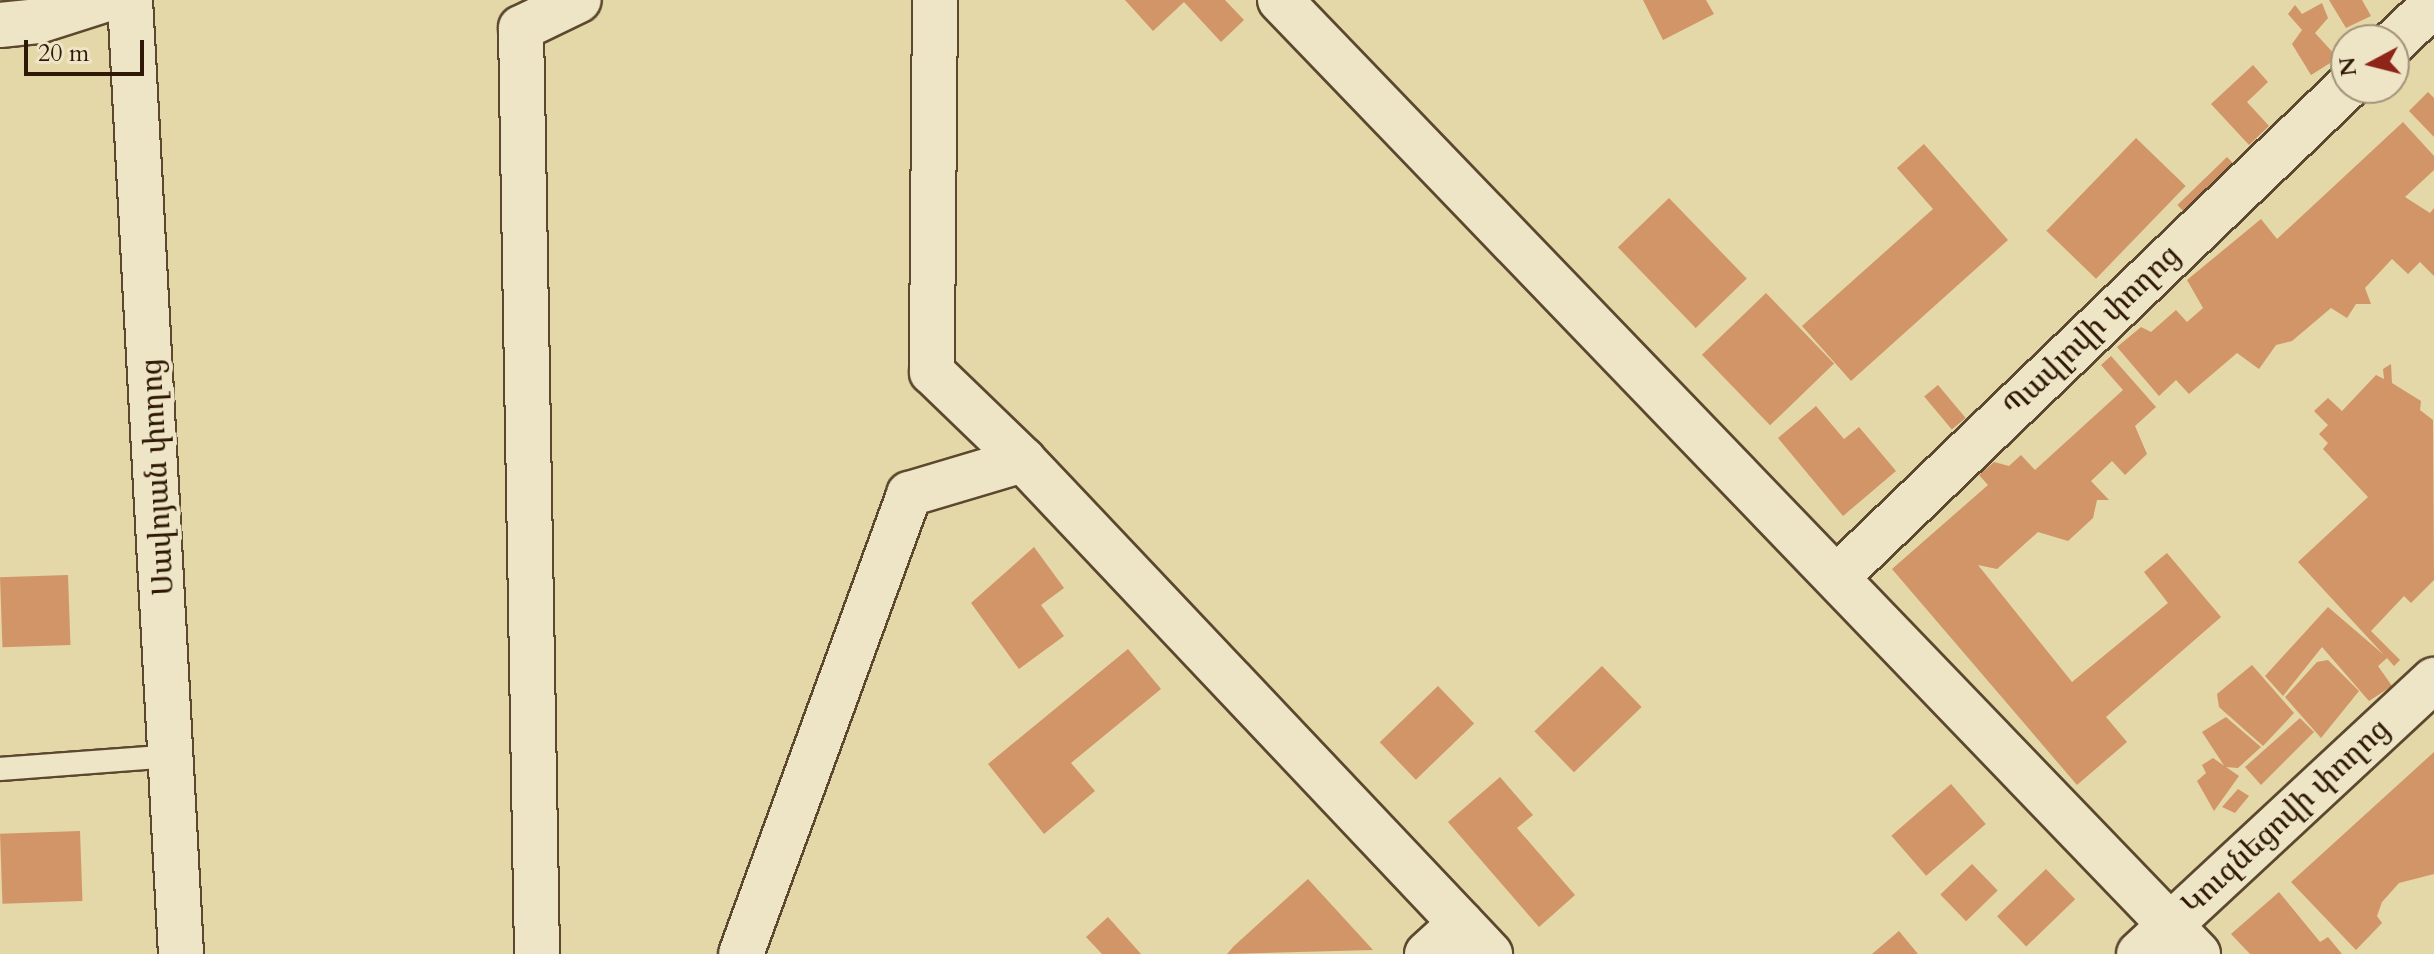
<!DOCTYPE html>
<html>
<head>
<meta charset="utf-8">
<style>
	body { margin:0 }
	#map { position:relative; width:2434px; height:954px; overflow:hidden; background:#e4d7a8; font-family:Cardo,"Noto Serif Armenian",serif }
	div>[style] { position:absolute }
	.building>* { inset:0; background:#d19567; transform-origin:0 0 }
	.roads { filter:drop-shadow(2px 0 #5c482e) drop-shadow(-2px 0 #5c482e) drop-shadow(0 2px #5c482e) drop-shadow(0 -2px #5c482e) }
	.lane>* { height:22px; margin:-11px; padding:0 11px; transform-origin:11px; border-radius:11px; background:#ede5c6 }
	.street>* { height:44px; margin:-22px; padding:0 22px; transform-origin:22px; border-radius:22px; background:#ede5c6 }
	span { translate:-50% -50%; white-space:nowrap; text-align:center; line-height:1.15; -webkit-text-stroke:8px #ede5c6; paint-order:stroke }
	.street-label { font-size:30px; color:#2f1805 }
	.north { position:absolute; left:2330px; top:24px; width:80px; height:80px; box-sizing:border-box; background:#ede5c6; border:2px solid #a19379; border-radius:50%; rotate:263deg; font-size:22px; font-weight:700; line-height:32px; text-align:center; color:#2f1805 }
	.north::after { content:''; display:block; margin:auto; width:28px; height:36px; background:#8f2418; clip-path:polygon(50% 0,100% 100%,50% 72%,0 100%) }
	.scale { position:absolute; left:24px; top:40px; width:120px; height:36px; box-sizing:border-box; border:4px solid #2f1805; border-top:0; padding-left:10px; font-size:24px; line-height:28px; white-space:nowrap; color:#2f1805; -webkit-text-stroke:6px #ede5c6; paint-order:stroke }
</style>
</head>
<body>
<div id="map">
	<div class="building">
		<div style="clip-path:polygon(1125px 0,1225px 0,1244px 20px,1221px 42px,1184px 2px,1153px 31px)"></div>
		<div style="clip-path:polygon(1643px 0,1706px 0,1714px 14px,1663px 40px)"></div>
		<div style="clip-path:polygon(2329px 0,2362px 0,2371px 16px,2346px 28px)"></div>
		<div style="clip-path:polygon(2322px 3px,2328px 18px,2315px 33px,2338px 58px,2311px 75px,2292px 44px,2302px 30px,2288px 14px,2295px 5px,2302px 14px)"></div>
		<div style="clip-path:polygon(2253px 65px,2268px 82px,2247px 102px,2269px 126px,2249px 145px,2211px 104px)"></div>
		<div style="clip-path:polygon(2428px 92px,2434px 98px,2434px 137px,2409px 111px)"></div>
		<div style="clip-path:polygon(2403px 122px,2434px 156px,2434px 170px,2405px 197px,2430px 213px,2434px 208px,2434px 276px,2420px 262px,2408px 274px,2392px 259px,2365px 288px,2371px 304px,2356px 304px,2347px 318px,2331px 308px,2292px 341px,2276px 345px,2259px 369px,2237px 353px,2189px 394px,2176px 380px,2159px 396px,2117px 347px,2141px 327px,2151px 332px,2176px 310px,2187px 322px,2203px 308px,2187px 280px,2261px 219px,2277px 239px)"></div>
		<div style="left:2136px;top:138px;width:69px;height:129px;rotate:44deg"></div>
		<div style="clip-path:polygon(1924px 144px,2008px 240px,1851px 381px,1802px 326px,1933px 209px,1897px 168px)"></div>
		<div style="left:2227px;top:157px;width:32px;height:69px;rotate:46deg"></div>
		<div style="left:1669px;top:198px;width:112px;height:71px;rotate:46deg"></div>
		<div style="left:1766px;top:293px;width:98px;height:89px;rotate:46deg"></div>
		<div style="clip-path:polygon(2111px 356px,2156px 407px,2135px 426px,2147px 454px,2125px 475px,2112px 461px,2091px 481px,2109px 500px,2097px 500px,2093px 518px,2068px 541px,2038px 532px,1997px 569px,1978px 565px,2072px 682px,2168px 603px,2144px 572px,2167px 553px,2221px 617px,2106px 717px,2127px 742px,2077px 785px,1892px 569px,1988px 485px,1979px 475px,1994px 462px,2009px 466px,2021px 455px,2035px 470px,2123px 390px,2101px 365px)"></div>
		<div style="clip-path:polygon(2391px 364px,2392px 383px,2421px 401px,2420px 410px,2433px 420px,2434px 580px,2411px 603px,2404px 596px,2371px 631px,2400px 660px,2394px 666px,2387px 658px,2378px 666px,2392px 686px,2369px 701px,2322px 647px,2283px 696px,2265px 676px,2328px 607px,2384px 655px,2298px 562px,2368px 497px,2323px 449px,2328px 443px,2319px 434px,2328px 425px,2314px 411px,2328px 398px,2342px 411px,2376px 375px,2384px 379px,2383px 369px)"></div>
		<div style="left:1938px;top:385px;width:43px;height:18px;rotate:50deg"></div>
		<div style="clip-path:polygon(1816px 406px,1844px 439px,1859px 427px,1896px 471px,1843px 516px,1778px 438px)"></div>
		<div style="clip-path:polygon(1034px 547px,1064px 588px,1041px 605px,1064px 636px,1019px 669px,971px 603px)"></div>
		<div style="left:68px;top:575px;width:70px;height:68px;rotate:88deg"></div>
		<div style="clip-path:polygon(1128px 649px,1161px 689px,1071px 763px,1095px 791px,1044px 834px,988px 764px)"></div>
		<div style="clip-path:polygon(2328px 660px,2359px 691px,2321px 738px,2285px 697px,2317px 662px)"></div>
		<div style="clip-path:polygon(2252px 665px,2294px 713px,2263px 746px,2219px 707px,2217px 694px)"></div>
		<div style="left:1602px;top:666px;width:57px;height:94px;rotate:46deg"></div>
		<div style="left:1438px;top:686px;width:52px;height:81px;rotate:46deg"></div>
		<div style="clip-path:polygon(2226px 717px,2261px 747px,2238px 768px,2225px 767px,2202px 732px)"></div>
		<div style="clip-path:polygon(2300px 718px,2314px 732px,2261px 785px,2245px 767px)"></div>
		<div style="clip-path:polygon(2434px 752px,2434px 874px,2399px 883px,2382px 902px,2377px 916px,2382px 923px,2356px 950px,2291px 882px)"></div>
		<div style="clip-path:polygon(2213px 758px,2239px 776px,2214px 811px,2197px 781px,2206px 773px,2202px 765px)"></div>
		<div style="clip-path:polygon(1500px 777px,1533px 815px,1517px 828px,1575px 895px,1539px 927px,1448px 822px)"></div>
		<div style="left:1951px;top:784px;width:53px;height:79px;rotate:49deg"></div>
		<div style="clip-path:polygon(2238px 789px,2249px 796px,2235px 813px,2222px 807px)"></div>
		<div style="left:80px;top:831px;width:70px;height:80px;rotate:88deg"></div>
		<div style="left:1972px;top:864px;width:37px;height:44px;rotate:46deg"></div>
		<div style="left:2046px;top:869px;width:42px;height:68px;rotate:46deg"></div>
		<div style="clip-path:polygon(1308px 879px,1373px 950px,1227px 954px,1234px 946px)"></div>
		<div style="clip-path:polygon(2279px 892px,2320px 942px,2328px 937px,2342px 954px,2250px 954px,2231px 934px)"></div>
		<div style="clip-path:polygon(1108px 917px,1141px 954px,1102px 954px,1086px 937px)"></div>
		<div style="clip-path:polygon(1899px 931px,1918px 954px,1872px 954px)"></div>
	</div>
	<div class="roads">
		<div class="lane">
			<div style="left:0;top:769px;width:174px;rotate:-4.3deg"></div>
		</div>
		<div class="street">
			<div style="left:130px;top:0;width:955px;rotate:86.94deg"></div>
			<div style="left:935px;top:0;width:372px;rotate:90.5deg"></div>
			<div style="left:932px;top:372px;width:127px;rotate:44deg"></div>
			<div style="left:1023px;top:460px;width:680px;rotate:46.61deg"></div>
			<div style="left:1280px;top:0;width:1324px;rotate:46.1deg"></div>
			<div style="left:0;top:25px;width:38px;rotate:-6deg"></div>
			<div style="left:38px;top:21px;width:69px;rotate:-17.7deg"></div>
			<div style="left:2394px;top:42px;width:55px;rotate:-43.5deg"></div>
			<div style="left:1839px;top:575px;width:703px;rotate:-43.85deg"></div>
			<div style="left:537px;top:954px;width:926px;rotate:-90.99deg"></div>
			<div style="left:521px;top:28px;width:64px;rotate:-25.8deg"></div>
			<div style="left:741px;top:954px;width:490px;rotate:-69.9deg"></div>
			<div style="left:909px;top:494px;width:119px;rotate:-16.6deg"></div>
			<div style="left:1427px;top:954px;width:46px;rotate:-42.4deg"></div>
			<div style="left:2139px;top:954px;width:403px;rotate:-42.9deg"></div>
		</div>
	</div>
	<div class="street-label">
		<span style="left:2092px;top:331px;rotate:-44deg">Պավլովի փողոց</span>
		<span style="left:158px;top:477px;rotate:-93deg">Սավոյան փողոց</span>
		<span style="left:2286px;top:817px;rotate:-43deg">Կուզնեցովի փողոց</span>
	</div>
	<div class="north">N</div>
	<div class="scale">20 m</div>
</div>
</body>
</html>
